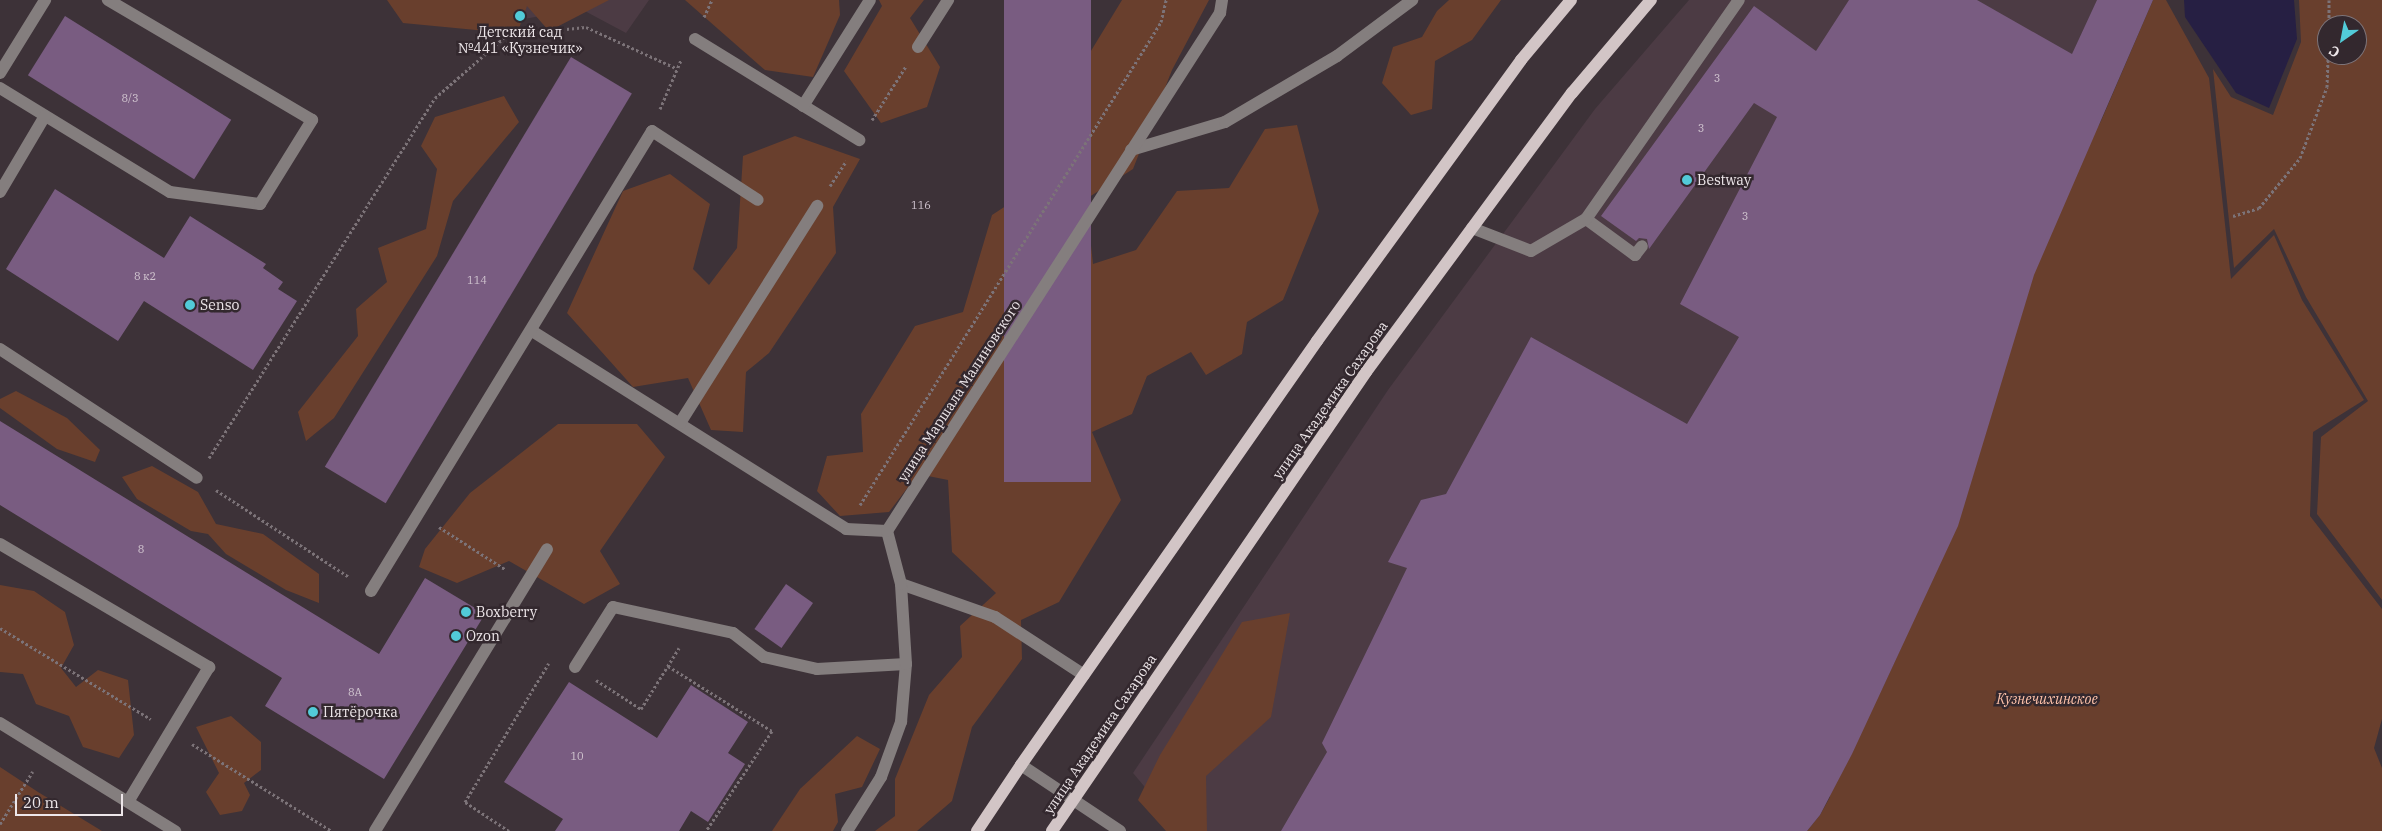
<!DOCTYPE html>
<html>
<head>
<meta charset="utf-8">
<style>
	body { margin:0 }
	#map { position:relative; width:2382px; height:831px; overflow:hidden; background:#3d3238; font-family:"IBM Plex Serif",serif }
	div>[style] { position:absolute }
	.built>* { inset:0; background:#4c3b44 }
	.green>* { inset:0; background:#693f2d }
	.water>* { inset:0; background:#261f43 }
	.building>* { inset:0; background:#795c81; transform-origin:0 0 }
	.path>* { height:3px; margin-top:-1.5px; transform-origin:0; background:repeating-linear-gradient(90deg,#7c7378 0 2.5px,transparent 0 5px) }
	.minor>* { height:12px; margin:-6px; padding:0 6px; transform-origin:6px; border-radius:6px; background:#847e7e }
	.major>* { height:12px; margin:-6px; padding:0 6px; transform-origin:6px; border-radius:6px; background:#d2c5c6 }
	.dots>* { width:14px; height:14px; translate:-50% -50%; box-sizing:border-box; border:2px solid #33282e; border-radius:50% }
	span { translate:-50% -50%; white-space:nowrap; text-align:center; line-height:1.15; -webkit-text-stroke:5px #33282e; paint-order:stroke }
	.number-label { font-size:11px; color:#d0c4cf }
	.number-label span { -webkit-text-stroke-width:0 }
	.poi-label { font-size:14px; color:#ede6e9 }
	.left { translate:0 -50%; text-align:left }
	.street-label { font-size:14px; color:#ede6e9 }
	.park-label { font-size:14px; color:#fdc1a9; font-style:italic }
	.north { position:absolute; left:2317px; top:15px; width:50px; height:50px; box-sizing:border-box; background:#33282e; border:1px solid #7d7479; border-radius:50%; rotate:213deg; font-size:14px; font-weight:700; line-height:20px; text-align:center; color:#ede6e9 }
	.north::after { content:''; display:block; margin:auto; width:18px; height:22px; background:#52cbd8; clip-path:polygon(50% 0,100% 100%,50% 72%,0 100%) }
	.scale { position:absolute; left:15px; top:794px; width:108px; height:22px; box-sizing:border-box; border:2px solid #ede6e9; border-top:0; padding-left:6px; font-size:15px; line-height:18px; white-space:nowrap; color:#ede6e9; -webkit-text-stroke:4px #33282e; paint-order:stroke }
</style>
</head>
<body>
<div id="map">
	<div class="built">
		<div style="clip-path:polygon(470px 0,649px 0,626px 33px,581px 9px,507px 22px)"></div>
		<div style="clip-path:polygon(1689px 0,2153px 0,2034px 275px,1958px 526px,1852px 754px,1820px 815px,1807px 831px,1193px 831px,1170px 817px,1133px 773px,1388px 390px,1595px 109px)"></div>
	</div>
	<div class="green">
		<div style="clip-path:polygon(387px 0,609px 0,549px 31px,527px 6px,517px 34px,403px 23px)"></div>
		<div style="clip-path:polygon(685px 0,839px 0,840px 15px,813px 77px,765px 70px)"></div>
		<div style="clip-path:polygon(879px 0,924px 0,910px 18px,940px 67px,927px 107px,881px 123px,844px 71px,882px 6px)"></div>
		<div style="clip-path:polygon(1122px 0,1209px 0,1172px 70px,1133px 169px,1086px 199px,1093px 264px,1136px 250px,1177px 191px,1229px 188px,1265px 129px,1297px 125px,1319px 211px,1283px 300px,1247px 322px,1242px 354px,1206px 375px,1191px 352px,1147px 376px,1132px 414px,1092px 432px,1121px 500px,1059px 602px,1021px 620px,1022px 659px,972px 727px,952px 801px,917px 831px,875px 831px,895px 816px,895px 779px,929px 695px,962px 657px,960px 626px,996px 593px,952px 552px,948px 480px,918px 474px,889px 512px,840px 516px,817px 491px,827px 456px,863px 452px,861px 414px,915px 326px,963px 312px,992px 215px,1033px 188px,1044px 128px)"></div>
		<div style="clip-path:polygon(1449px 0,1501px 0,1472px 40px,1435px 61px,1432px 109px,1411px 115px,1382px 83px,1393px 47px,1422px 37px,1437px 11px)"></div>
		<div style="clip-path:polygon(2153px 0,2166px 0,2209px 78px,2231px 279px,2274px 235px,2302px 300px,2364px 400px,2313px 432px,2310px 516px,2382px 609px,2382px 719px,2374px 748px,2382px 768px,2382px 831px,1807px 831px,1820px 815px,1830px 797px,1827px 778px,1862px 707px,1882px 689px,1901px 648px,2028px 256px,2101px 121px)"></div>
		<div style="clip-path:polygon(evenodd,2299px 0,2382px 0,2382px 600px,2317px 514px,2321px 437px,2368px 401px,2306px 297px,2274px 229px,2234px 268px,2213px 69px,2231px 97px,2273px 115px,2301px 42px,2299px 0,2327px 25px,2357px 25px,2357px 55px,2327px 55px,2327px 25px)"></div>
		<div style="clip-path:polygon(504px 96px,519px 122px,453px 201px,437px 256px,334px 418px,306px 441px,298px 412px,358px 336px,356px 309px,387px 282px,378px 248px,426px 229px,437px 169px,421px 146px,435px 117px)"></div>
		<div style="clip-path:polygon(795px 136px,860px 159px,833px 207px,836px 253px,769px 353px,746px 372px,743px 432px,711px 430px,688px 378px,633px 387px,567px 313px,623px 191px,670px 174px,710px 204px,693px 269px,709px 285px,737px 248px,743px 156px)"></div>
		<div style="clip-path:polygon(16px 391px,67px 418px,100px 450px,95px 462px,57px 449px,0 408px,0 399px)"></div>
		<div style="clip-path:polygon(558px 424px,637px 424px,665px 457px,600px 551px,620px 584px,584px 604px,509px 561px,457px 583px,419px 567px,425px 549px,470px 493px)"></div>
		<div style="clip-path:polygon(152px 466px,198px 492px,216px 524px,263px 534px,319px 574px,319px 603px,286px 590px,226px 554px,208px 534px,191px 531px,137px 499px,122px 477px)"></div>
		<div style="clip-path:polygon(0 585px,34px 591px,65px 612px,74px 645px,61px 668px,76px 687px,98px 670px,128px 680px,134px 735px,119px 758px,83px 747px,69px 716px,36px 704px,23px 674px,0 672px)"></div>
		<div style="clip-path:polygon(1290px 613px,1271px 717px,1206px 776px,1207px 831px,1166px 831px,1138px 800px,1160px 755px,1242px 622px)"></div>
		<div style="clip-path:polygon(231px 716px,261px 742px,261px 770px,244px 783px,250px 795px,242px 811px,220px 815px,206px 792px,219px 773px,196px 727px)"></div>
		<div style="clip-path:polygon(857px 736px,880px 749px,862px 787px,835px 794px,838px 822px,833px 831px,772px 831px,800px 789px)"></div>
		<div style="clip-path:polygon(0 767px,38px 792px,102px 831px,0 831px)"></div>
	</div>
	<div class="water">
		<div style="clip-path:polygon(2184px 0,2294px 0,2297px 39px,2269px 108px,2236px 93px,2185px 17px)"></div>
	</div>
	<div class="building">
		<div style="left:1004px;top:0;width:87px;height:482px"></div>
		<div style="clip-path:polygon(1849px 0,1977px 0,2072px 54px,2097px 0,2153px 0,2034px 275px,1958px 526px,1852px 754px,1820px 815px,1807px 831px,1281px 831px,1327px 752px,1322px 743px,1407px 568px,1388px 562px,1421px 500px,1446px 494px,1531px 337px,1687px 424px,1739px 337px,1680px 304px,1777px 117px,1754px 103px,1649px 249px,1647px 239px,1639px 238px,1636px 241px,1601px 216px,1754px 6px,1816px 51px)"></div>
		<div style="left:65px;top:16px;width:196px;height:70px;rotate:32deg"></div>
		<div style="left:571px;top:57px;width:71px;height:478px;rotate:31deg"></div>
		<div style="clip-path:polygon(55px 189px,164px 258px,190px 216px,266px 264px,263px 268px,283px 282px,278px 289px,297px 301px,253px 370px,144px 301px,118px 341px,6px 269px)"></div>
		<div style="clip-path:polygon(0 421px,379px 654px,425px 578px,485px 614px,384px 779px,265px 706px,282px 678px,0 505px)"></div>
		<div style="left:786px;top:584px;width:33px;height:55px;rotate:35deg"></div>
		<div style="clip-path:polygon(569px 682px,657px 738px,691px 685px,748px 722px,728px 753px,745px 764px,708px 822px,691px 811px,679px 831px,555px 831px,563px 819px,504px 782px)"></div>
	</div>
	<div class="path">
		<div style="left:2329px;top:0;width:25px;rotate:90deg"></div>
		<div style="left:704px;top:17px;width:19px;rotate:-65deg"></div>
		<div style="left:660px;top:109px;width:53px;rotate:-66.8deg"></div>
		<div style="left:872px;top:120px;width:64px;rotate:-57.8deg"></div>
		<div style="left:830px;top:186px;width:30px;rotate:-57deg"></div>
		<div style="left:2233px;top:216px;width:27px;rotate:-17deg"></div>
		<div style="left:2259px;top:208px;width:65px;rotate:-50.6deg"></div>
		<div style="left:2300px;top:158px;width:76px;rotate:-69.2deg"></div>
		<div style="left:2327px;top:87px;width:32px;rotate:-88deg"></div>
		<div style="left:209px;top:458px;width:425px;rotate:-57.9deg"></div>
		<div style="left:435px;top:98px;width:96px;rotate:-41.2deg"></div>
		<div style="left:507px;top:35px;width:79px;rotate:-5.8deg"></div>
		<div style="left:586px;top:27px;width:99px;rotate:24.5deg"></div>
		<div style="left:216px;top:490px;width:159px;rotate:33.2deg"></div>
		<div style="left:860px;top:505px;width:569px;rotate:-58.07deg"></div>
		<div style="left:1161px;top:22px;width:23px;rotate:-77deg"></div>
		<div style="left:439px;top:527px;width:78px;rotate:32.5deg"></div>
		<div style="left:0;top:628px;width:176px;rotate:31.1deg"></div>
		<div style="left:668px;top:666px;width:123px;rotate:32deg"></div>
		<div style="left:772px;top:731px;width:120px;rotate:123.4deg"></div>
		<div style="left:596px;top:680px;width:54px;rotate:32.8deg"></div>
		<div style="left:641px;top:709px;width:72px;rotate:-58.1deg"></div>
		<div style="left:192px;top:744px;width:165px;rotate:31.9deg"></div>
		<div style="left:0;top:824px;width:62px;rotate:-58.1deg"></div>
		<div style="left:509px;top:831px;width:53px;rotate:-146.6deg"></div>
		<div style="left:465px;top:802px;width:162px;rotate:-58.9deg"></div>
	</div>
	<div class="minor">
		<div style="left:695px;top:39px;width:193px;rotate:31.6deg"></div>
		<div style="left:918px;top:47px;width:56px;rotate:-57.4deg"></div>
		<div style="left:0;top:73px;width:86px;rotate:-58.3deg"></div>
		<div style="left:0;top:88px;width:199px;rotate:31.5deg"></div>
		<div style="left:170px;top:192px;width:91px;rotate:7.6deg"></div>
		<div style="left:260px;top:204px;width:99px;rotate:-58.2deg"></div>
		<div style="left:312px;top:120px;width:237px;rotate:-149.5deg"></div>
		<div style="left:803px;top:106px;width:125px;rotate:-57.7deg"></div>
		<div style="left:1131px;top:150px;width:98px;rotate:-16.6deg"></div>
		<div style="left:1225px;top:122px;width:130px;rotate:-30.5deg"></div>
		<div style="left:1337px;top:56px;width:94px;rotate:-36.7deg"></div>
		<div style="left:0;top:192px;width:88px;rotate:-59.4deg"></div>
		<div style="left:1586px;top:219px;width:61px;rotate:36.3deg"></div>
		<div style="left:1635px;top:255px;width:11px;rotate:-52deg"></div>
		<div style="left:1472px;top:228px;width:63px;rotate:21.3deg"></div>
		<div style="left:1531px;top:251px;width:64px;rotate:-30.2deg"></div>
		<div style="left:1586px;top:219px;width:267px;rotate:-55.1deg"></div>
		<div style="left:532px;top:331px;width:371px;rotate:32.2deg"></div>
		<div style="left:846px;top:529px;width:41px;rotate:2.8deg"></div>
		<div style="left:0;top:349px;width:235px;rotate:33.2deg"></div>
		<div style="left:680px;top:423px;width:257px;rotate:-57.7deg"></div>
		<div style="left:0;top:544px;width:243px;rotate:30.5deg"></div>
		<div style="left:209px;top:667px;width:157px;rotate:121deg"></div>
		<div style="left:901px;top:584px;width:100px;rotate:19.3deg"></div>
		<div style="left:995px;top:617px;width:106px;rotate:33.1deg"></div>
		<div style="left:371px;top:591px;width:539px;rotate:-58.58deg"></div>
		<div style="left:652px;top:131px;width:126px;rotate:33.1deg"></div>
		<div style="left:575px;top:667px;width:71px;rotate:-57.7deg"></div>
		<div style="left:613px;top:607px;width:123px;rotate:12.2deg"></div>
		<div style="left:733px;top:633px;width:39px;rotate:38deg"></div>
		<div style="left:764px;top:657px;width:54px;rotate:12.8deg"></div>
		<div style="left:817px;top:669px;width:89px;rotate:-3.2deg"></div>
		<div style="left:0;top:723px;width:206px;rotate:31.7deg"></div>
		<div style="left:1021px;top:765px;width:119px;rotate:33.7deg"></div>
		<div style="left:375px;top:831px;width:330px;rotate:-58.6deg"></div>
		<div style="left:847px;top:831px;width:64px;rotate:-57.8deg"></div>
		<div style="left:881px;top:777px;width:59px;rotate:-70deg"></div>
		<div style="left:901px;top:722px;width:58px;rotate:-85.1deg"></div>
		<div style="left:906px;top:664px;width:80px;rotate:-93.6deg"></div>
		<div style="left:901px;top:584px;width:55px;rotate:-104.8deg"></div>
		<div style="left:887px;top:531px;width:616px;rotate:-57.26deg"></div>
		<div style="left:1220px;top:13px;width:13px;rotate:-81deg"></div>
	</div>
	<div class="major">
		<div style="left:977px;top:831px;width:79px;rotate:-56.3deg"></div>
		<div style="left:1021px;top:765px;width:517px;rotate:-55.08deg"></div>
		<div style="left:1317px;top:341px;width:347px;rotate:-54deg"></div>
		<div style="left:1521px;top:60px;width:78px;rotate:-50.2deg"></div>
		<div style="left:1052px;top:831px;width:556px;rotate:-55.62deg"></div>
		<div style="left:1366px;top:372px;width:347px;rotate:-53.6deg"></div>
		<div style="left:1572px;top:93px;width:122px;rotate:-49.7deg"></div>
	</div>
	<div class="dots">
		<div style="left:520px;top:16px;background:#52cbd8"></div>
		<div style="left:1687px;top:180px;background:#52cbd8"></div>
		<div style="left:190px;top:305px;background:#52cbd8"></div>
		<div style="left:466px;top:612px;background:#52cbd8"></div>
		<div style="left:456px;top:636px;background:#52cbd8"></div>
		<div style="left:313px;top:712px;background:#52cbd8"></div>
	</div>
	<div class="number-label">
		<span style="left:1717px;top:78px">3</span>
		<span style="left:130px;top:98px">8/3</span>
		<span style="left:1701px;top:128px">3</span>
		<span style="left:921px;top:205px">116</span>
		<span style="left:1745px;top:216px">3</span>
		<span style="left:145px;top:276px">8 к2</span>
		<span style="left:477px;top:280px">114</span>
		<span style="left:141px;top:549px">8</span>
		<span style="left:355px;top:692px">8А</span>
		<span style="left:577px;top:756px">10</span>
	</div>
	<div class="poi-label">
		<span style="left:520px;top:40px">Детский сад<br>№441 «Кузнечик»</span>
		<span class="left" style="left:1697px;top:180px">Bestway</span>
		<span class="left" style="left:200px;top:305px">Senso</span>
		<span class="left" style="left:476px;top:612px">Boxberry</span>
		<span class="left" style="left:466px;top:636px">Ozon</span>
		<span class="left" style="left:323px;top:712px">Пятёрочка</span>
	</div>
	<div class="street-label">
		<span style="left:959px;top:391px;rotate:-57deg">улица Маршала Малиновского</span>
		<span style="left:1330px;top:400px;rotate:-55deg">улица Академика Сахарова</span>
		<span style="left:1100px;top:734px;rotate:-56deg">улица Академика Сахарова</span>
	</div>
	<div class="park-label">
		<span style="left:2047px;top:699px">Кузнечихинское</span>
	</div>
	<div class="north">С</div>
	<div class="scale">20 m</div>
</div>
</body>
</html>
